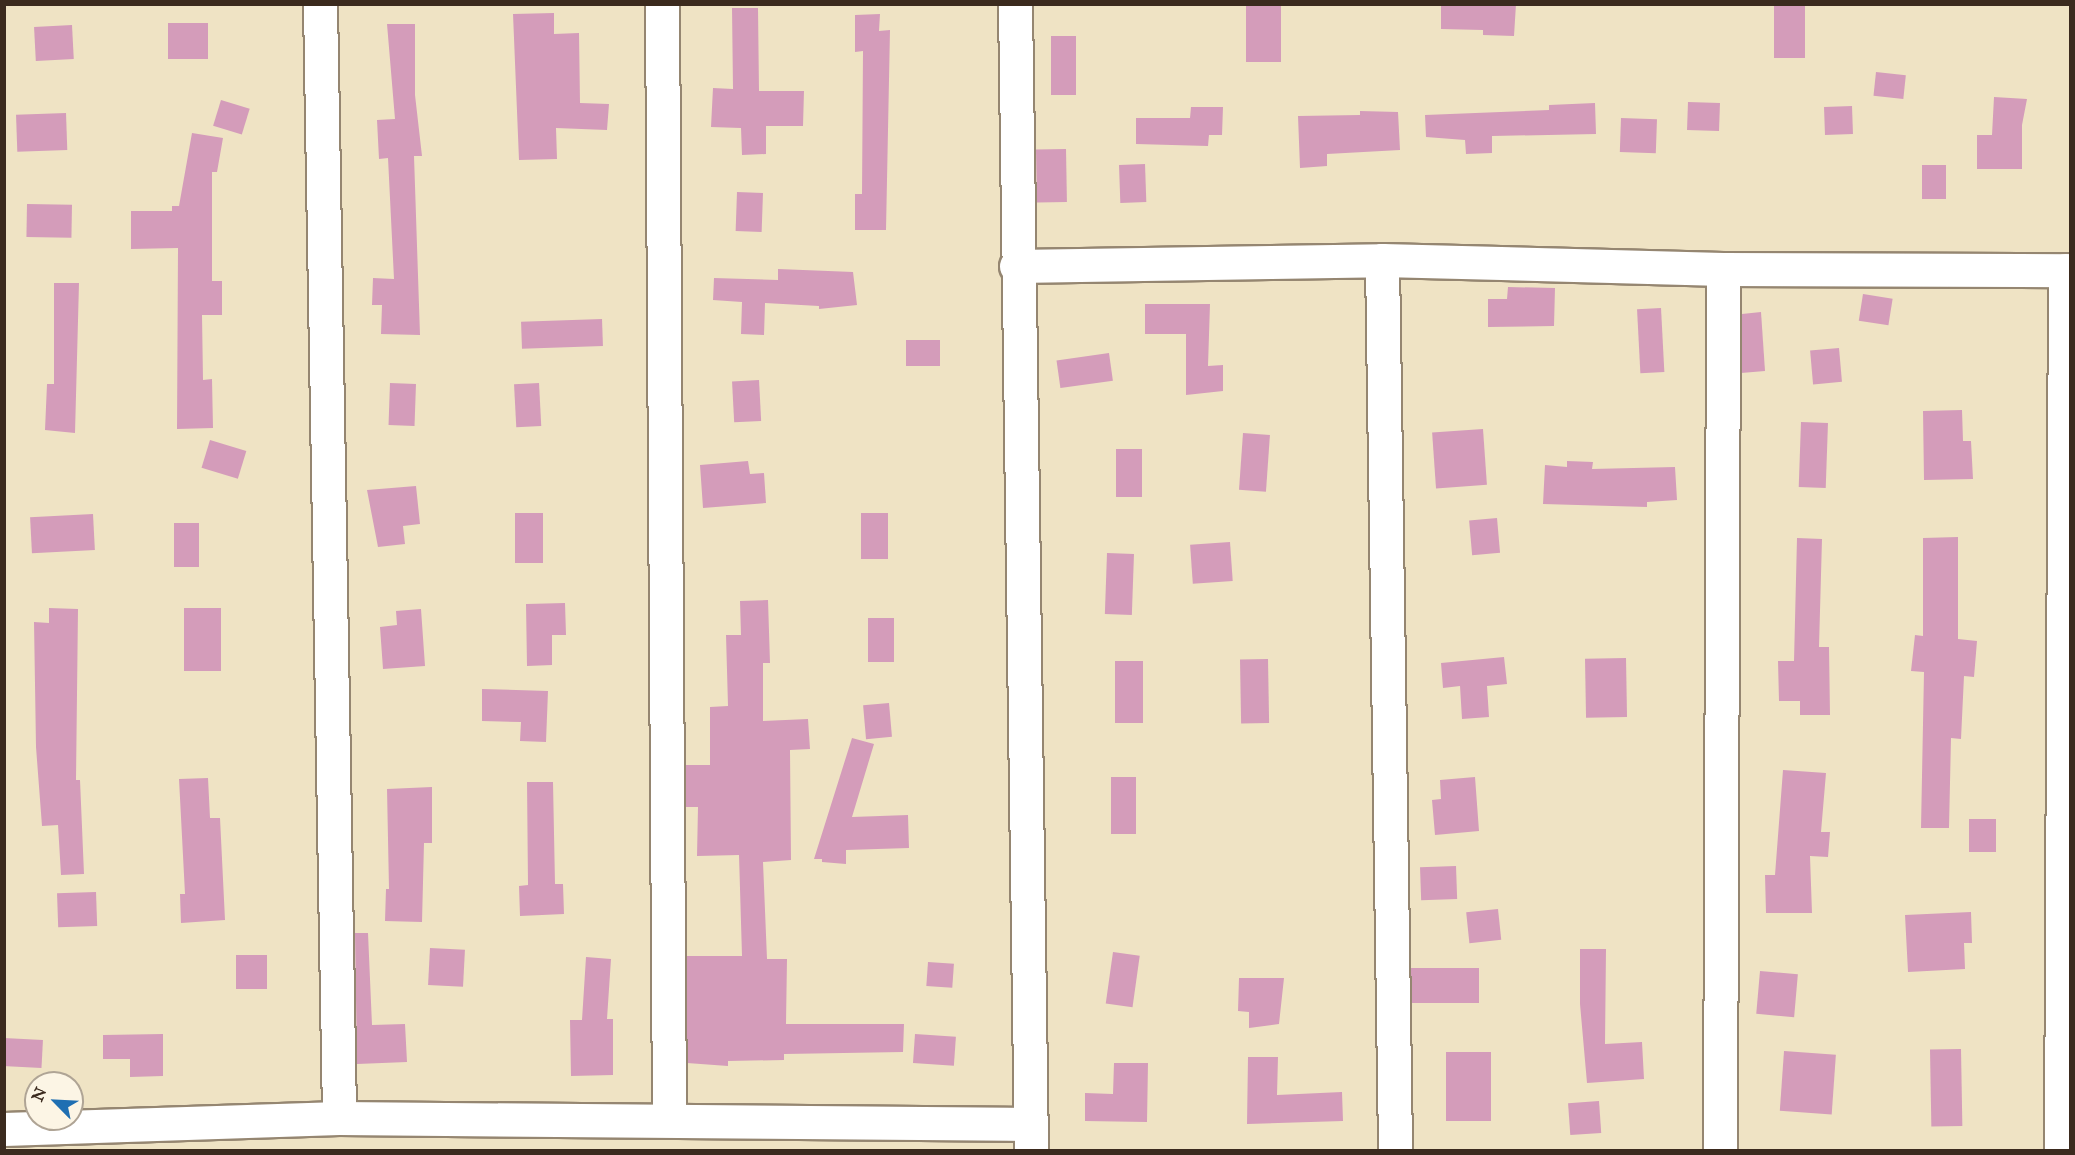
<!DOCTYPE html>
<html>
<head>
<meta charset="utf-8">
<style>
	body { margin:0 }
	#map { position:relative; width:2075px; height:1155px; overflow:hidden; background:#efe3c4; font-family:"IM FELL Great Primer",serif }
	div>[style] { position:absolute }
	.building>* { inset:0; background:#d49cba; transform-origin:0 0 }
	.roads { filter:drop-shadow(2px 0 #958671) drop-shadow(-2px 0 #958671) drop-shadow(0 2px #958671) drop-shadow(0 -2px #958671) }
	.street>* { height:33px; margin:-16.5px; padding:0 16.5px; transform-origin:16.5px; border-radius:16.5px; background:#fff }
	span { translate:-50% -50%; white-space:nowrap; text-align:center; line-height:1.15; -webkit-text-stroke:4.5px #fcf5e5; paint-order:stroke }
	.frame { position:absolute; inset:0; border:6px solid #3b2a1e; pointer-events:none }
	.north { position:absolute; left:24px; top:1071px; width:60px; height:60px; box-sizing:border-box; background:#fcf5e5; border:2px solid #afa495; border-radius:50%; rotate:294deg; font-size:16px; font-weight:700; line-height:24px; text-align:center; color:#3b2a1e }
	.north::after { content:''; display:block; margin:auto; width:21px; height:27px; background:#1f6fb2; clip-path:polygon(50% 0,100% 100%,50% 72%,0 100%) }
</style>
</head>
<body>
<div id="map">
	<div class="building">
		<div style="left:1246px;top:4px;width:35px;height:58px"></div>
		<div style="clip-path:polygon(1441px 4px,1516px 4px,1514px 36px,1483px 35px,1483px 30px,1441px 29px)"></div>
		<div style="left:1774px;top:4px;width:31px;height:54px"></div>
		<div style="clip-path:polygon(732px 8px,758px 8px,759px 91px,804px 91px,803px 126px,766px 126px,766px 154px,742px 155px,741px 128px,711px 127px,713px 88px,733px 89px)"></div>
		<div style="clip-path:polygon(554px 13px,554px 34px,579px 33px,580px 103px,609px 104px,607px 130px,556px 128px,557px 159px,519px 160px,513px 14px)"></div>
		<div style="clip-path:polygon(880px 14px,879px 31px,890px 30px,886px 230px,855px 230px,855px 194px,862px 194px,863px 51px,855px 52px,855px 15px)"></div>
		<div style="left:208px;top:23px;width:36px;height:40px;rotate:90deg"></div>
		<div style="clip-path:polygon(387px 24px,415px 24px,415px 95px,422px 156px,414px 156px,420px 335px,381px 334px,382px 305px,372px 305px,373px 278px,394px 279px,388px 158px,379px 159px,377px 120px,395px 119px)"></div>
		<div style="left:72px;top:25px;width:34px;height:38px;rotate:87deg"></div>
		<div style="left:1051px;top:36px;width:25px;height:59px"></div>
		<div style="left:1876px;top:72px;width:30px;height:24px;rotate:6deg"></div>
		<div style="clip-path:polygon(1994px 97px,2027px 99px,2022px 125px,2022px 169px,1977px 169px,1977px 135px,1992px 135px)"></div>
		<div style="left:221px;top:100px;width:30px;height:27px;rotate:17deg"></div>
		<div style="left:1688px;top:102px;width:32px;height:28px;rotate:2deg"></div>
		<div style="clip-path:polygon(1595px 103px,1596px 134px,1492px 136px,1492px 153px,1466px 154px,1465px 140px,1426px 137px,1425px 115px,1549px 110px,1549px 105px)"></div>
		<div style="left:1852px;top:106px;width:28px;height:28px;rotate:88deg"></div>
		<div style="clip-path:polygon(1191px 107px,1223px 107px,1222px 135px,1209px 135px,1208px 146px,1136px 144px,1136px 118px,1190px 118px)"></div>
		<div style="clip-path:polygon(1360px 111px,1398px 112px,1400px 150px,1327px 154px,1327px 166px,1300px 168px,1298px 116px,1360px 115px)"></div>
		<div style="left:66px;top:113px;width:37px;height:50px;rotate:88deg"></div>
		<div style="left:1621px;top:118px;width:36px;height:34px;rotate:2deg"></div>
		<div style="clip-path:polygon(192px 133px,223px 138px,217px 172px,212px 172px,212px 281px,222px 281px,222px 315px,202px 315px,203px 380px,212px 379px,213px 428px,177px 429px,178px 248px,131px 249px,131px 211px,172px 211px,172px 206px,179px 206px)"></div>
		<div style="left:1066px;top:149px;width:53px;height:30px;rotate:89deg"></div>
		<div style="left:1145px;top:164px;width:38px;height:26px;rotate:88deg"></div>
		<div style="left:1922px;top:165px;width:24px;height:34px"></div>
		<div style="left:737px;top:192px;width:26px;height:39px;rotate:2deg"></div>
		<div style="left:27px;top:204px;width:45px;height:33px;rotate:1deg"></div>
		<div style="clip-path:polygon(778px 269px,853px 272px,857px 305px,819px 309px,819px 306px,765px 303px,764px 335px,741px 334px,742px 302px,713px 300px,714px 278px,778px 280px)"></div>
		<div style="clip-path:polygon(54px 283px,79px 283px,75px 433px,45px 430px,47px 384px,54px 384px)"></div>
		<div style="clip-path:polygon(1508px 287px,1555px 288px,1554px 326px,1488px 327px,1488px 299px,1507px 299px)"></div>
		<div style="left:1863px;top:294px;width:30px;height:27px;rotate:9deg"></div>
		<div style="clip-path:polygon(1145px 304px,1210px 304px,1208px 366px,1223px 365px,1223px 391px,1186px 395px,1186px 334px,1145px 334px)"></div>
		<div style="left:1661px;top:308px;width:64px;height:24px;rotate:87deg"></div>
		<div style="clip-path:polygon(1761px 312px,1765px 371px,1741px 373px,1742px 314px)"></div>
		<div style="left:602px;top:319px;width:27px;height:81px;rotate:88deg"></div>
		<div style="left:940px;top:340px;width:26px;height:34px;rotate:90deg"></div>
		<div style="left:1839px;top:348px;width:34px;height:29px;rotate:85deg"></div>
		<div style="left:1109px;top:353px;width:28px;height:53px;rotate:82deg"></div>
		<div style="left:759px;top:380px;width:41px;height:27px;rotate:87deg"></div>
		<div style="left:390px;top:383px;width:26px;height:42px;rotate:2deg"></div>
		<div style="left:539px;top:383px;width:43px;height:25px;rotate:87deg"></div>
		<div style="clip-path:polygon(1962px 410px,1963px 441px,1971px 441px,1973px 479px,1924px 480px,1923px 411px)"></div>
		<div style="left:1801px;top:422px;width:27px;height:65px;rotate:2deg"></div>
		<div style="left:1483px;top:429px;width:56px;height:51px;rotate:86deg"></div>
		<div style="left:1243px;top:433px;width:27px;height:57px;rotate:4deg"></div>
		<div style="left:210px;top:440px;width:38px;height:29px;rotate:17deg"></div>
		<div style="left:1142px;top:449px;width:48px;height:26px;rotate:90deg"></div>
		<div style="clip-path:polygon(748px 461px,750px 474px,764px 473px,766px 503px,703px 508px,700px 465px)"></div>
		<div style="clip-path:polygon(1567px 461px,1593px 462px,1592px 469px,1675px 467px,1677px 500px,1647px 502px,1647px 507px,1543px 504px,1545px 465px,1567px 467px)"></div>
		<div style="clip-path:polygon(416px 486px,420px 524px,403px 526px,405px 544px,378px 547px,367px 490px)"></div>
		<div style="left:515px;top:513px;width:28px;height:50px"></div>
		<div style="left:861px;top:513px;width:27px;height:46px"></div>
		<div style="left:93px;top:514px;width:36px;height:63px;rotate:87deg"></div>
		<div style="left:1497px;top:518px;width:35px;height:28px;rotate:85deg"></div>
		<div style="left:199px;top:523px;width:44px;height:25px;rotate:90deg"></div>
		<div style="clip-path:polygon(1958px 537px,1958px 639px,1977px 641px,1974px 677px,1964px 676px,1961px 739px,1951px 738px,1949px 828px,1921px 828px,1924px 672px,1911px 671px,1915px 635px,1923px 636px,1923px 538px)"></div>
		<div style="clip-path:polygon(1797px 538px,1822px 539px,1819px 647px,1829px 647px,1830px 715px,1800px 715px,1800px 701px,1779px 701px,1778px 661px,1794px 661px)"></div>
		<div style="left:1230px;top:542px;width:39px;height:40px;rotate:86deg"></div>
		<div style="left:1107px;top:553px;width:27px;height:61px;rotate:2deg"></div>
		<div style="clip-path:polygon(768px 600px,770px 663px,763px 663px,763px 721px,808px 719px,810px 749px,790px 750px,791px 860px,763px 862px,767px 959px,787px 959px,786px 1024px,904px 1024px,903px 1052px,784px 1054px,784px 1060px,728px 1061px,728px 1066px,687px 1063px,687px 956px,742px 956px,739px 855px,697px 856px,698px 807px,686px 807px,686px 765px,710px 765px,710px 707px,728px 706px,726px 635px,741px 635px,740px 601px)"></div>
		<div style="clip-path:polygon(565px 603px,566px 635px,552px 635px,552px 665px,527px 666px,526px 604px)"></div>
		<div style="clip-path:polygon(49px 608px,78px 609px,76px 780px,80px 780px,84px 874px,61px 875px,58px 825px,42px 826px,36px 747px,34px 622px,49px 623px)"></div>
		<div style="left:221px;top:608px;width:63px;height:37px;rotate:90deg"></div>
		<div style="clip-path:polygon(421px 609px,425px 666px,383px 669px,380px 627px,397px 625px,396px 611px)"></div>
		<div style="left:894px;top:618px;width:44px;height:26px;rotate:90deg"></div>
		<div style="clip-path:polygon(1504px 657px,1507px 684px,1487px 686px,1489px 717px,1462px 719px,1460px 686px,1443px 688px,1441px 663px)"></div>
		<div style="left:1626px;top:658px;width:59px;height:41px;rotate:89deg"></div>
		<div style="left:1268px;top:659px;width:64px;height:28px;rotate:89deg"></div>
		<div style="left:1115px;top:661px;width:28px;height:62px"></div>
		<div style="clip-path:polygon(482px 689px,548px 691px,546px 742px,520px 741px,521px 722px,482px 721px)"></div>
		<div style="left:889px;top:703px;width:34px;height:26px;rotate:85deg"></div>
		<div style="clip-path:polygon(852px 738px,874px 744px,852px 817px,908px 815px,909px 848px,846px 850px,846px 864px,822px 862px,822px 859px,814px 859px)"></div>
		<div style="clip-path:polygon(1783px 770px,1826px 773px,1821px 832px,1830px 832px,1828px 857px,1810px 856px,1812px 913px,1766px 913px,1765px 875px,1775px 875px)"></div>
		<div style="left:1111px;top:777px;width:25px;height:57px"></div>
		<div style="clip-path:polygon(1475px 777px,1479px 831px,1435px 835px,1432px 800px,1441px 799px,1440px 780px)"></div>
		<div style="clip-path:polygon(208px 778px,210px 818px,220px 818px,225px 920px,181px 923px,180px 894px,185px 894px,179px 779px)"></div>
		<div style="clip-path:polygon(527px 782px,553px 782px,555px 884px,563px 884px,564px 914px,520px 916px,519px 886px,528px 885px)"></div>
		<div style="clip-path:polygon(432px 787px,432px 843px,424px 843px,422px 922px,385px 921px,386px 889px,389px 889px,387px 789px)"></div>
		<div style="left:1969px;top:819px;width:27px;height:33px"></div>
		<div style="left:1456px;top:866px;width:33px;height:36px;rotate:88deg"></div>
		<div style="left:96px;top:892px;width:34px;height:39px;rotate:88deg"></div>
		<div style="left:1498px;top:909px;width:31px;height:32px;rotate:84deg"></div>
		<div style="clip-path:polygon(1971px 912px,1972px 943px,1964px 943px,1965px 969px,1908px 972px,1905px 915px)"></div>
		<div style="clip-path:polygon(355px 933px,368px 933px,372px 1025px,405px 1024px,407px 1062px,357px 1064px)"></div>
		<div style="left:430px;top:948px;width:35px;height:37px;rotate:3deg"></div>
		<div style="clip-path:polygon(1580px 949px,1606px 949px,1605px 1044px,1642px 1042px,1644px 1079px,1587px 1083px,1580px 1004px)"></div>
		<div style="left:1113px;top:952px;width:27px;height:52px;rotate:8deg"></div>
		<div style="left:236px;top:955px;width:31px;height:34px"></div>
		<div style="clip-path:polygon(586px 957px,611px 959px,607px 1019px,613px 1019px,613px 1075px,571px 1076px,570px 1020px,582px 1020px)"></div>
		<div style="left:928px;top:962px;width:26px;height:24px;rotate:4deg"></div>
		<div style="left:1479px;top:968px;width:35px;height:68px;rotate:90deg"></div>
		<div style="left:1760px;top:971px;width:38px;height:43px;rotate:5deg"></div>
		<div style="clip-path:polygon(1239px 978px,1284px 978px,1279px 1024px,1249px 1028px,1249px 1012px,1238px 1011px)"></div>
		<div style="clip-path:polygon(163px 1034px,163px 1076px,130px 1077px,130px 1059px,103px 1059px,103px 1035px)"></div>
		<div style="left:915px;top:1034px;width:41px;height:29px;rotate:4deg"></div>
		<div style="left:4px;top:1038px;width:39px;height:28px;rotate:3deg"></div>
		<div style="left:1961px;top:1049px;width:77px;height:31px;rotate:89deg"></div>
		<div style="left:1784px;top:1051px;width:52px;height:60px;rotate:4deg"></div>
		<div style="left:1491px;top:1052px;width:69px;height:45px;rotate:90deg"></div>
		<div style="clip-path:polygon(1248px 1057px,1278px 1057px,1277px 1095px,1342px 1092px,1343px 1121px,1247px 1124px)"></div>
		<div style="clip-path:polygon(1114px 1063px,1148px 1063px,1147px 1122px,1085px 1121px,1085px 1093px,1113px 1094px)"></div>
		<div style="left:1599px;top:1101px;width:32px;height:31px;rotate:86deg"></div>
	</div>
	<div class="roads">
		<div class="street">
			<div style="left:320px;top:4px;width:1114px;rotate:89.02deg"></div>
			<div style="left:662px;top:4px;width:1116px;rotate:89.64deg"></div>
			<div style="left:1015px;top:4px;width:1146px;rotate:89.2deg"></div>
			<div style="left:1382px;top:260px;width:890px;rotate:89.16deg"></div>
			<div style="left:1016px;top:266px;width:366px;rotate:-0.9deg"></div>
			<div style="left:1382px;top:260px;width:341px;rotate:1.5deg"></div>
			<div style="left:1723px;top:269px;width:347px;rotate:0.2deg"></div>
			<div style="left:4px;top:1129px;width:335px;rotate:-1.9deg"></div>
			<div style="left:339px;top:1118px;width:691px;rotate:0.5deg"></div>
			<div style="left:1720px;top:1150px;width:881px;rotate:-89.8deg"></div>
			<div style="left:2061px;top:1150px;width:880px;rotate:-89.74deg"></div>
		</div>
	</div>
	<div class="frame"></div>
	<div class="north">N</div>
</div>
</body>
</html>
